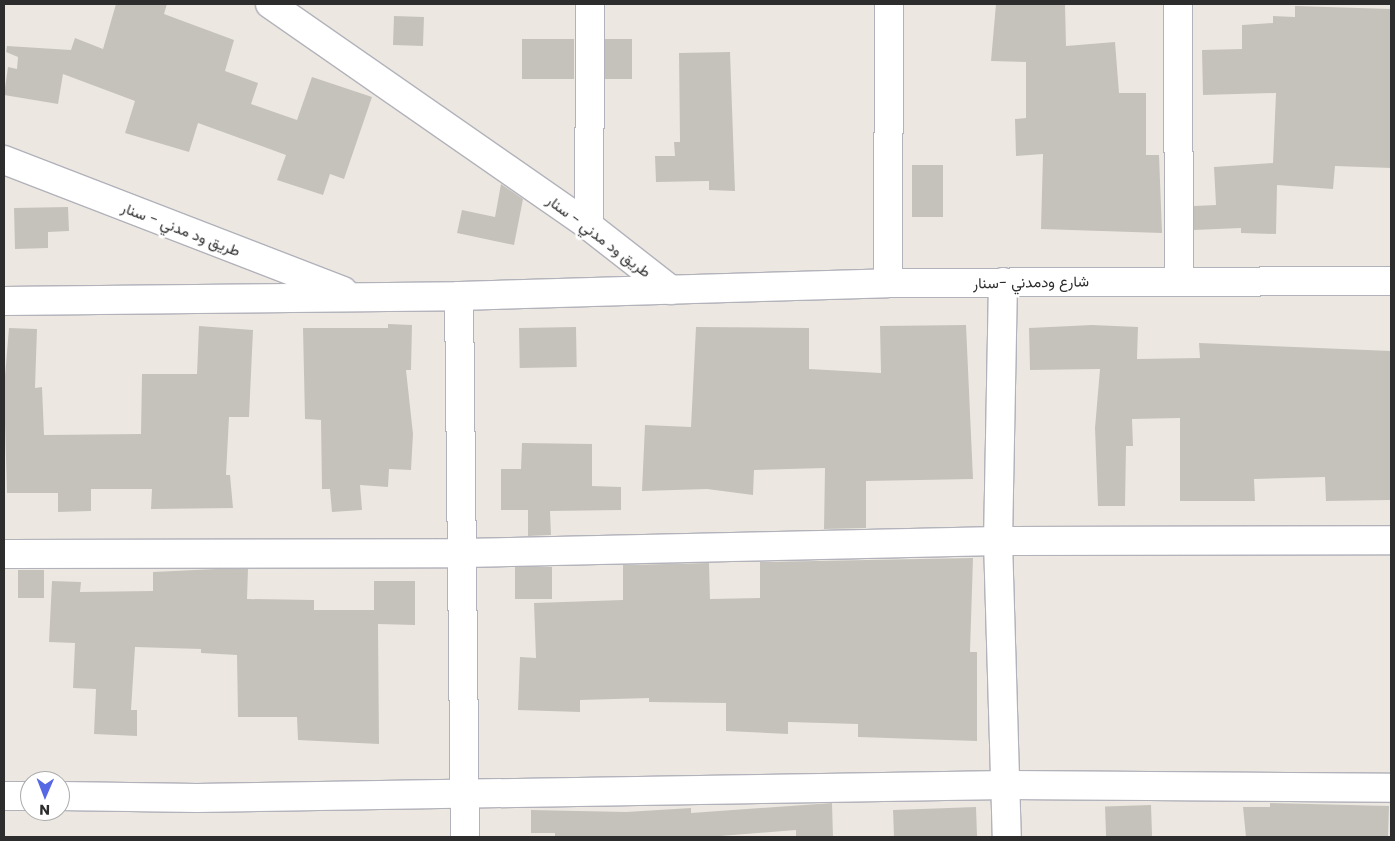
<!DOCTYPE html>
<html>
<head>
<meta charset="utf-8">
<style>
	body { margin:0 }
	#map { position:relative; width:1395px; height:841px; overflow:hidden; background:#ece8e1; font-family:Poppins,Vazirmatn,sans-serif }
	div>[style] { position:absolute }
	.building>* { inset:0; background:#c5c2bc; transform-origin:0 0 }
	.roads { filter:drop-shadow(1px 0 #b2b2bb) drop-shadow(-1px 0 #b2b2bb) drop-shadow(0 1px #b2b2bb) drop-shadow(0 -1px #b2b2bb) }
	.minor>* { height:28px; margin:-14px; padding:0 14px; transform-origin:14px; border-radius:14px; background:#fff }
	span { translate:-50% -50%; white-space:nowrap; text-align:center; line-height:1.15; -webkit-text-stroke:5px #fff; paint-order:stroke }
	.street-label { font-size:15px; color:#2d2d2d }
	.frame { position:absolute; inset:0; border:5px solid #2d2d2d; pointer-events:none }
	.north { position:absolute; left:20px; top:771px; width:50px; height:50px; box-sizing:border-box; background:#fff; border:1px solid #ababab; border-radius:50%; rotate:181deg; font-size:14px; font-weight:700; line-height:20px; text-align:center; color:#2d2d2d }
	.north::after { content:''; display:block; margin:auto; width:18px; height:22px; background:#5768e4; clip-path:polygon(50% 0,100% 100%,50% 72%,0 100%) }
</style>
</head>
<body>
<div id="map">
	<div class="building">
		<div style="clip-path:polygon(116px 4px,167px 4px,164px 14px,234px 40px,225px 71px,258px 83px,251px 104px,297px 120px,312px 77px,372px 97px,344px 179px,330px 174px,323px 195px,277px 180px,286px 155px,198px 123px,189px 152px,125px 133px,135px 101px,63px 74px,58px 104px,4px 95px,8px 67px,17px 69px,18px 57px,6px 52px,7px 46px,71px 50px,75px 38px,103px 49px)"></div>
		<div style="clip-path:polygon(996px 4px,1065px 4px,1066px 46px,1115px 42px,1119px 93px,1146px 93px,1146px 155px,1159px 155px,1162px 233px,1041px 229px,1043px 154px,1016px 156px,1015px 119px,1026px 118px,1026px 62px,991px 61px)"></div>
		<div style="clip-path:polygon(1295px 6px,1391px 9px,1391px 168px,1335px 166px,1333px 189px,1277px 185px,1276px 234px,1241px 233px,1241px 228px,1194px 230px,1194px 206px,1216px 205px,1214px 167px,1273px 163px,1276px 93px,1203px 95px,1202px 50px,1242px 49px,1242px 25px,1273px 23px,1273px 16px,1295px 17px)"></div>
		<div style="left:394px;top:16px;width:30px;height:29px;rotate:2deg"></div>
		<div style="left:522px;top:39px;width:52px;height:40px"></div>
		<div style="left:605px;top:39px;width:27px;height:40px"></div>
		<div style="clip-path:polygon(730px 52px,735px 191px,709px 190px,709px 181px,656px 182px,655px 156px,675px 156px,674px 142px,680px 142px,679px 53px)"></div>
		<div style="left:912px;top:165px;width:31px;height:52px"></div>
		<div style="clip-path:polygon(501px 184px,523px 199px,514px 245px,457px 233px,462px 210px,495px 217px)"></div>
		<div style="clip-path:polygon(68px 207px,69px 231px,48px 232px,48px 248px,15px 249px,14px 208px)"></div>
		<div style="clip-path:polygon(388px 324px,412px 325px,411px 370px,406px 370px,413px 434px,411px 470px,389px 469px,388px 487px,360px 485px,362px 510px,332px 512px,330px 489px,322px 489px,321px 420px,305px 419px,303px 328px,388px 328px)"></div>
		<div style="clip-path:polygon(966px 325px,973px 479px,866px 481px,866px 528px,824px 529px,825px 468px,754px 470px,753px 495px,707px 489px,642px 491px,645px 425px,691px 427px,696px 327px,809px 328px,809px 369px,881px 373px,880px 326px)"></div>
		<div style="clip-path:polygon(1092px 325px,1138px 327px,1137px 359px,1200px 358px,1199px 343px,1391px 351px,1391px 500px,1326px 501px,1325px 477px,1254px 479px,1255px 501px,1180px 501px,1180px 418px,1132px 419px,1133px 446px,1126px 446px,1125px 506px,1098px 506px,1095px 428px,1100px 369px,1030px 370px,1029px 328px)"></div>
		<div style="clip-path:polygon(199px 326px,253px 330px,249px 417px,229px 417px,226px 475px,230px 475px,233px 508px,151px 509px,152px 489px,91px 489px,91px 511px,58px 512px,58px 493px,7px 493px,4px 388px,9px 328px,37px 329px,35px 388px,42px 387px,44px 435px,141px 434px,142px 374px,197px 374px)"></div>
		<div style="left:576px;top:327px;width:40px;height:57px;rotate:89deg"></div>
		<div style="clip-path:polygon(522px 443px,592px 444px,592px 486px,621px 487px,621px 510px,550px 511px,551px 535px,528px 536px,528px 510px,501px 510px,501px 469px,521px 469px)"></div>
		<div style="clip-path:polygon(973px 558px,970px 652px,977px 652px,977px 741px,858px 737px,858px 724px,788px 722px,788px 734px,726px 731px,726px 703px,649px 702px,649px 698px,580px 700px,580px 712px,518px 710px,520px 657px,536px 658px,534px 603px,623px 600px,623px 565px,709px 563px,710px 599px,760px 598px,760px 562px)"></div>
		<div style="left:515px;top:567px;width:37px;height:32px"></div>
		<div style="clip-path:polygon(216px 569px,248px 569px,247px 599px,314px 600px,314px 610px,374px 610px,374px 581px,415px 581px,415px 625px,378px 624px,379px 744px,298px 740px,297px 717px,238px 717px,237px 655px,201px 653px,201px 649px,135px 647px,131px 710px,137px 710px,137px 736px,94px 734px,96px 689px,73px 688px,75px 643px,49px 642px,52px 581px,81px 582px,80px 592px,153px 591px,153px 572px)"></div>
		<div style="left:18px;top:570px;width:26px;height:28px"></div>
		<div style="clip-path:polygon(832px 803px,833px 837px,796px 837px,796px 830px,708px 837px,555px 837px,555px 833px,531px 833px,531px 810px,626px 812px,691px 808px,691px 813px)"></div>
		<div style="clip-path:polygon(1270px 803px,1389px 806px,1388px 837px,1246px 837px,1243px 807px,1270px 807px)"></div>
		<div style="left:1151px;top:805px;width:32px;height:46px;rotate:88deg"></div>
		<div style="left:976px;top:807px;width:30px;height:83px;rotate:88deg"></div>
	</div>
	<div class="roads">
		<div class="minor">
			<div style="left:270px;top:4px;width:389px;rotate:34.8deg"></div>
			<div style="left:589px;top:226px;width:104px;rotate:38deg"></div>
			<div style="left:1178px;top:4px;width:276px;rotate:89.8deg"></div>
			<div style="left:4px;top:160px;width:363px;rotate:21.1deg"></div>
			<div style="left:589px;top:226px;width:222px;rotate:-89.7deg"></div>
			<div style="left:1003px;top:282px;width:259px;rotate:91.1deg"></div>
			<div style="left:998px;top:541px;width:296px;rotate:88.3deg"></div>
			<div style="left:888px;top:283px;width:279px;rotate:-89.8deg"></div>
			<div style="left:459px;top:296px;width:541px;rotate:89.36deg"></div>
			<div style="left:4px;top:301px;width:455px;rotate:-0.6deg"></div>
			<div style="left:459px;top:296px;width:429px;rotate:-1.7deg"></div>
			<div style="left:888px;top:283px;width:503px;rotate:-0.23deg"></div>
			<div style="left:4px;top:554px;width:459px;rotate:-0.1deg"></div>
			<div style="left:463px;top:553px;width:535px;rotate:-1.28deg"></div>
			<div style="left:998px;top:541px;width:393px;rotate:-0.1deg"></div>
			<div style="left:4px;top:796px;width:26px"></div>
			<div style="left:60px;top:796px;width:137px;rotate:0.8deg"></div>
			<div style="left:197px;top:798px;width:809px;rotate:-0.92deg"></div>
			<div style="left:1006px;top:785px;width:385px;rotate:0.4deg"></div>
		</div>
	</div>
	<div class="street-label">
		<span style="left:181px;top:229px;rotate:21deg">طريق ود مدني - سنار</span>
		<span style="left:599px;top:236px;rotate:37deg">طريق ود مدني - سنار</span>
		<span style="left:1031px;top:282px;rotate:-1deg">شارع ودمدني -سنار</span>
	</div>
	<div class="frame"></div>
	<div class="north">N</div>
</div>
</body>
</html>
